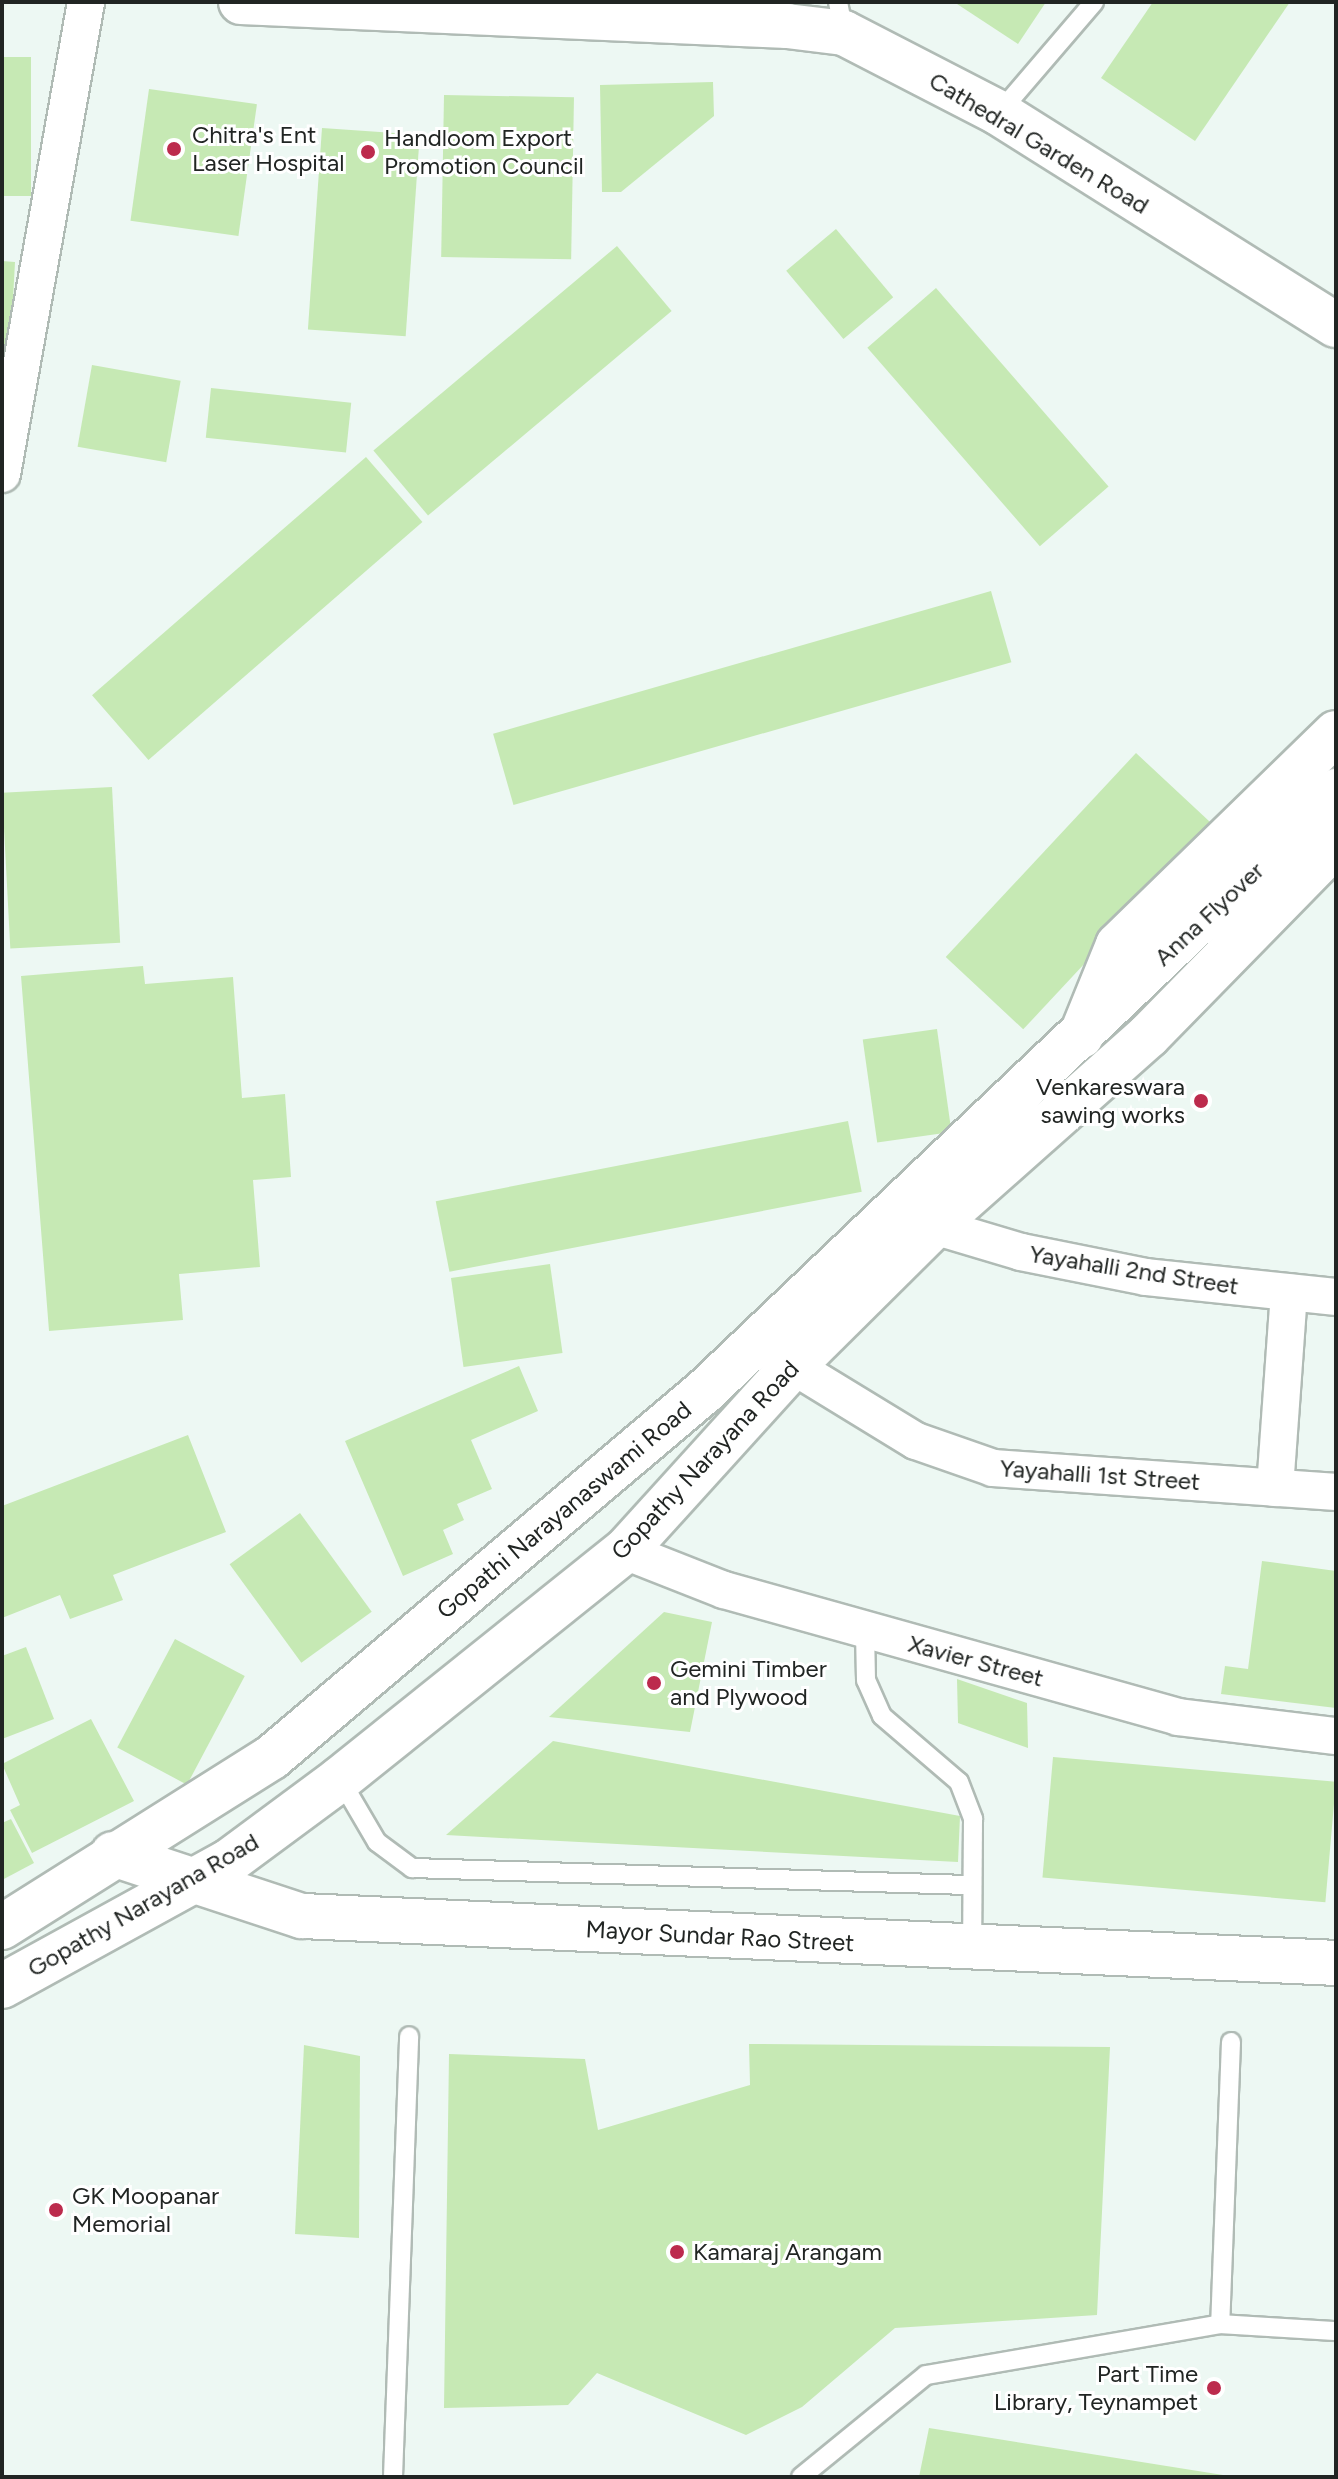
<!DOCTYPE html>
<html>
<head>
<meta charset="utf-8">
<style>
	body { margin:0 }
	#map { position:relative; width:1338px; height:2479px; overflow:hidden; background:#edf8f3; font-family:Figtree,sans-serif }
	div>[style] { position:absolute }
	.building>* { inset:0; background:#c6e9b4; transform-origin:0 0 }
	.roads { filter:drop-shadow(2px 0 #b0bbb5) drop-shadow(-2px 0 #b0bbb5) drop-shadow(0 2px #b0bbb5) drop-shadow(0 -2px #b0bbb5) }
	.service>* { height:18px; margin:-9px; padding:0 9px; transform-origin:9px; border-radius:9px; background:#fff }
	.minor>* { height:36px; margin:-18px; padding:0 18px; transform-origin:18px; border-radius:18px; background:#fff }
	.tertiary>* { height:44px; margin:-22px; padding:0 22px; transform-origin:22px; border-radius:22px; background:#fff }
	.secondary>* { height:44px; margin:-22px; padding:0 22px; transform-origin:22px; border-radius:22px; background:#fff }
	.primary>* { height:44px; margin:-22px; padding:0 22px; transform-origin:22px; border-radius:22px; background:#fff }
	.dots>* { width:22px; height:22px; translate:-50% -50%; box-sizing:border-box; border:4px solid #fff; border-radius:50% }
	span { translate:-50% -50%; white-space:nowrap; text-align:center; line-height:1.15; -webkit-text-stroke:6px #fff; paint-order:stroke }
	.poi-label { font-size:24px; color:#212523 }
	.left { translate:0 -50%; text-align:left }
	.right { translate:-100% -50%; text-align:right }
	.street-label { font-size:24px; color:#212523 }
	.frame { position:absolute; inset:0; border:4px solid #212523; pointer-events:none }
</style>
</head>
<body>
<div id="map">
	<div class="building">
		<div style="clip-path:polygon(954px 2px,1046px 2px,1018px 44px)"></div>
		<div style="clip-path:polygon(1153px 2px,1290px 2px,1195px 141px,1101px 78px)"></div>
		<div style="left:2px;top:57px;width:29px;height:139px"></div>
		<div style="clip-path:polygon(713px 82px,714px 116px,621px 192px,602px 192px,600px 85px)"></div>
		<div style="left:149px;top:89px;width:109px;height:133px;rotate:8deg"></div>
		<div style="left:444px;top:95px;width:130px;height:162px;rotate:1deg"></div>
		<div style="left:322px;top:128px;width:98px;height:202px;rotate:4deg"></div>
		<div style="left:836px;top:229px;width:89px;height:65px;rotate:50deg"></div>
		<div style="left:617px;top:246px;width:85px;height:318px;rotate:50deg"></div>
		<div style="clip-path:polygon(2px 261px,15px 262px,9px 374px,2px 374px)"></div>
		<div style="left:936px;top:288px;width:263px;height:91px;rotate:49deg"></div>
		<div style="left:92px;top:365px;width:90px;height:83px;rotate:10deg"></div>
		<div style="left:211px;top:388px;width:141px;height:50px;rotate:6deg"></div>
		<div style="left:366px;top:457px;width:86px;height:363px;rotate:49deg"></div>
		<div style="left:991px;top:591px;width:74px;height:518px;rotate:74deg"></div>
		<div style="left:1136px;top:753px;width:106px;height:279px;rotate:43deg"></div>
		<div style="left:112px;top:787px;width:156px;height:110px;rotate:87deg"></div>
		<div style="clip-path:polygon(143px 966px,145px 984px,233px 977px,242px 1098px,285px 1094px,291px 1177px,253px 1180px,260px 1267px,179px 1274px,183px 1320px,49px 1331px,21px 976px)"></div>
		<div style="left:937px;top:1029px;width:104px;height:75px;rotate:82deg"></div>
		<div style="left:848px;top:1121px;width:72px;height:420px;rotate:79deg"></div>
		<div style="left:550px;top:1264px;width:90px;height:100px;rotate:82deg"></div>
		<div style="clip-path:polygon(519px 1366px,538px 1411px,471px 1440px,492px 1489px,457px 1504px,464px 1520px,443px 1530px,453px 1554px,403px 1576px,345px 1441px)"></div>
		<div style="clip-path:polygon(188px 1435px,226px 1532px,113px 1575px,123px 1600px,70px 1619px,60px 1595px,2px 1618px,2px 1506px)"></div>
		<div style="left:300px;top:1513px;width:122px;height:87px;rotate:54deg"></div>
		<div style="clip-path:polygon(1262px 1561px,1336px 1571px,1336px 1708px,1221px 1694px,1225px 1666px,1248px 1669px)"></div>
		<div style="clip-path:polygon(664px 1612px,712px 1622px,690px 1732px,549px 1717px)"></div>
		<div style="left:175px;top:1639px;width:79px;height:123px;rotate:28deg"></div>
		<div style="clip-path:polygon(26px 1647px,54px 1719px,2px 1739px,2px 1656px)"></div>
		<div style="clip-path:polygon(957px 1679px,1027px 1703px,1028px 1748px,958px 1723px)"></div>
		<div style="clip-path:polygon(91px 1719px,134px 1801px,32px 1853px,10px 1810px,20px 1805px,2px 1764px)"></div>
		<div style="clip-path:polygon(553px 1741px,960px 1816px,958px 1862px,446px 1835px)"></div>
		<div style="left:1053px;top:1757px;width:284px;height:121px;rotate:5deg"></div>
		<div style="clip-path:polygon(11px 1819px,34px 1863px,2px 1880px,2px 1823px)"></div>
		<div style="clip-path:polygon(749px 2044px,1110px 2047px,1097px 2315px,895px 2328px,802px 2407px,746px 2435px,597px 2373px,568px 2405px,444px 2408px,449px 2054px,585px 2059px,598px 2130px,750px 2085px)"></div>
		<div style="clip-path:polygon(304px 2045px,360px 2056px,359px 2238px,295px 2234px)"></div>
		<div style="clip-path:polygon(929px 2428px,1223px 2475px,1222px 2477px,919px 2477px)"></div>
	</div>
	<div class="roads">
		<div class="service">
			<div style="left:838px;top:2px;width:32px;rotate:79deg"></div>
			<div style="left:999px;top:113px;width:146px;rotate:-49.4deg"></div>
			<div style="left:865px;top:1632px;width:48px;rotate:88.8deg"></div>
			<div style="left:866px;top:1680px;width:39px;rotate:66deg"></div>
			<div style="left:882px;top:1716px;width:101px;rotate:40.6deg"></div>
			<div style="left:959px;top:1782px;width:40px;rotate:69deg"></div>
			<div style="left:973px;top:1819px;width:128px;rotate:90.4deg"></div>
			<div style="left:340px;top:1779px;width:73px;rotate:59.6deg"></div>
			<div style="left:377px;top:1842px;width:44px;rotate:36.6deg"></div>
			<div style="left:412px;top:1868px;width:557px;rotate:1.75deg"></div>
			<div style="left:1231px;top:2042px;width:282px;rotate:92.2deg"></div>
			<div style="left:1220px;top:2324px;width:116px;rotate:3.5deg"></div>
			<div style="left:393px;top:2477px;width:441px;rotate:-87.9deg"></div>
			<div style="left:801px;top:2477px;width:161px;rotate:-39.2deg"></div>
			<div style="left:926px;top:2375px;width:298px;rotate:-9.8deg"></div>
		</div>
		<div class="minor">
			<div style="left:2px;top:474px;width:479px;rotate:-79.9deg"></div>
			<div style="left:934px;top:1226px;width:91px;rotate:16.6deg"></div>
			<div style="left:1021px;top:1252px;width:127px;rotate:11.3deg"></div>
			<div style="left:1146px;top:1277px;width:191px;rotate:6deg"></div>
			<div style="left:793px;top:1366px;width:144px;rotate:31.4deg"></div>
			<div style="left:916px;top:1441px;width:82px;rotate:19.3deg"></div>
			<div style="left:993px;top:1468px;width:344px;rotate:4deg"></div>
			<div style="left:1275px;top:1488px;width:196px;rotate:-85.9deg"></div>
			<div style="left:625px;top:1551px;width:106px;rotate:21.5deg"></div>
			<div style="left:724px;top:1590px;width:471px;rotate:15.6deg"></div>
			<div style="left:1178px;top:1717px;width:159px;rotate:6.9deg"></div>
		</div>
		<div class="tertiary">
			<div style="left:241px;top:2px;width:547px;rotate:2.52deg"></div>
			<div style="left:787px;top:26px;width:57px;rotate:7deg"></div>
			<div style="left:844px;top:33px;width:174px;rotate:27.3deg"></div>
			<div style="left:999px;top:113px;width:398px;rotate:32.2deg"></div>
			<div style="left:113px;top:1854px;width:199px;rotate:18.2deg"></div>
			<div style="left:302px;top:1916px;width:1035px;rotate:2.6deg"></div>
		</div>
		<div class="secondary">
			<div style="left:2px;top:1927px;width:319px;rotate:-32.2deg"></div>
			<div style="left:272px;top:1757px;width:567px;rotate:-40.21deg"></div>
			<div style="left:705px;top:1391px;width:871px;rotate:-43.56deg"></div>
			<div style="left:2px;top:1986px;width:258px;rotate:-28.8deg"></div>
			<div style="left:228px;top:1862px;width:139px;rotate:-36.5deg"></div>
			<div style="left:340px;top:1779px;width:365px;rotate:-38.7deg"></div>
			<div style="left:625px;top:1551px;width:250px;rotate:-47.8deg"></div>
			<div style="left:793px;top:1366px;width:199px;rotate:-44.8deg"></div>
			<div style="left:934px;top:1226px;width:286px;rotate:-41.6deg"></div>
			<div style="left:1148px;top:1036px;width:269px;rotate:-45.6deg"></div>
		</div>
		<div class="primary">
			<div style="left:1081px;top:1036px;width:98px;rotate:-67.9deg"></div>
			<div style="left:1118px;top:945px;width:304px;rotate:-44.2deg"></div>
		</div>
	</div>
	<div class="dots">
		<div style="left:174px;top:149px;background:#bc2b4d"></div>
		<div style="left:368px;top:152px;background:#bc2b4d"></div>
		<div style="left:1201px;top:1101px;background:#bc2b4d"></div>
		<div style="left:654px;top:1683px;background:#bc2b4d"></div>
		<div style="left:56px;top:2210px;background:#bc2b4d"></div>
		<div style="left:677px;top:2252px;background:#bc2b4d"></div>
		<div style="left:1214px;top:2388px;background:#bc2b4d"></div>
	</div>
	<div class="poi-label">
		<span class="left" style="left:192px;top:149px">Chitra's Ent<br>Laser Hospital</span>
		<span class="left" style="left:384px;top:152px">Handloom Export<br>Promotion Council</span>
		<span class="right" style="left:1185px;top:1101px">Venkareswara<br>sawing works</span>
		<span class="left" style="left:670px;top:1683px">Gemini Timber<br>and Plywood</span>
		<span class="left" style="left:72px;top:2210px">GK Moopanar<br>Memorial</span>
		<span class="left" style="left:693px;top:2252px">Kamaraj Arangam</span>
		<span class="right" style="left:1198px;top:2388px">Part Time<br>Library, Teynampet</span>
	</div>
	<div class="street-label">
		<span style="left:1039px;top:143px;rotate:31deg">Cathedral Garden Road</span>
		<span style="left:1209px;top:914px;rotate:-43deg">Anna Flyover</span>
		<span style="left:1134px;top:1270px;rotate:9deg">Yayahalli 2nd Street</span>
		<span style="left:705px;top:1460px;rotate:-47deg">Gopathy Narayana Road</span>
		<span style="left:1100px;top:1475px;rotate:4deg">Yayahalli 1st Street</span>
		<span style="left:564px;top:1510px;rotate:-40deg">Gopathi Narayanaswami Road</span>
		<span style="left:976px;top:1661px;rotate:15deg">Xavier Street</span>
		<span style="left:143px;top:1905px;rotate:-30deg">Gopathy Narayana Road</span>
		<span style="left:720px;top:1936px;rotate:3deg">Mayor Sundar Rao Street</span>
	</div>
	<div class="frame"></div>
</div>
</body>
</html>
